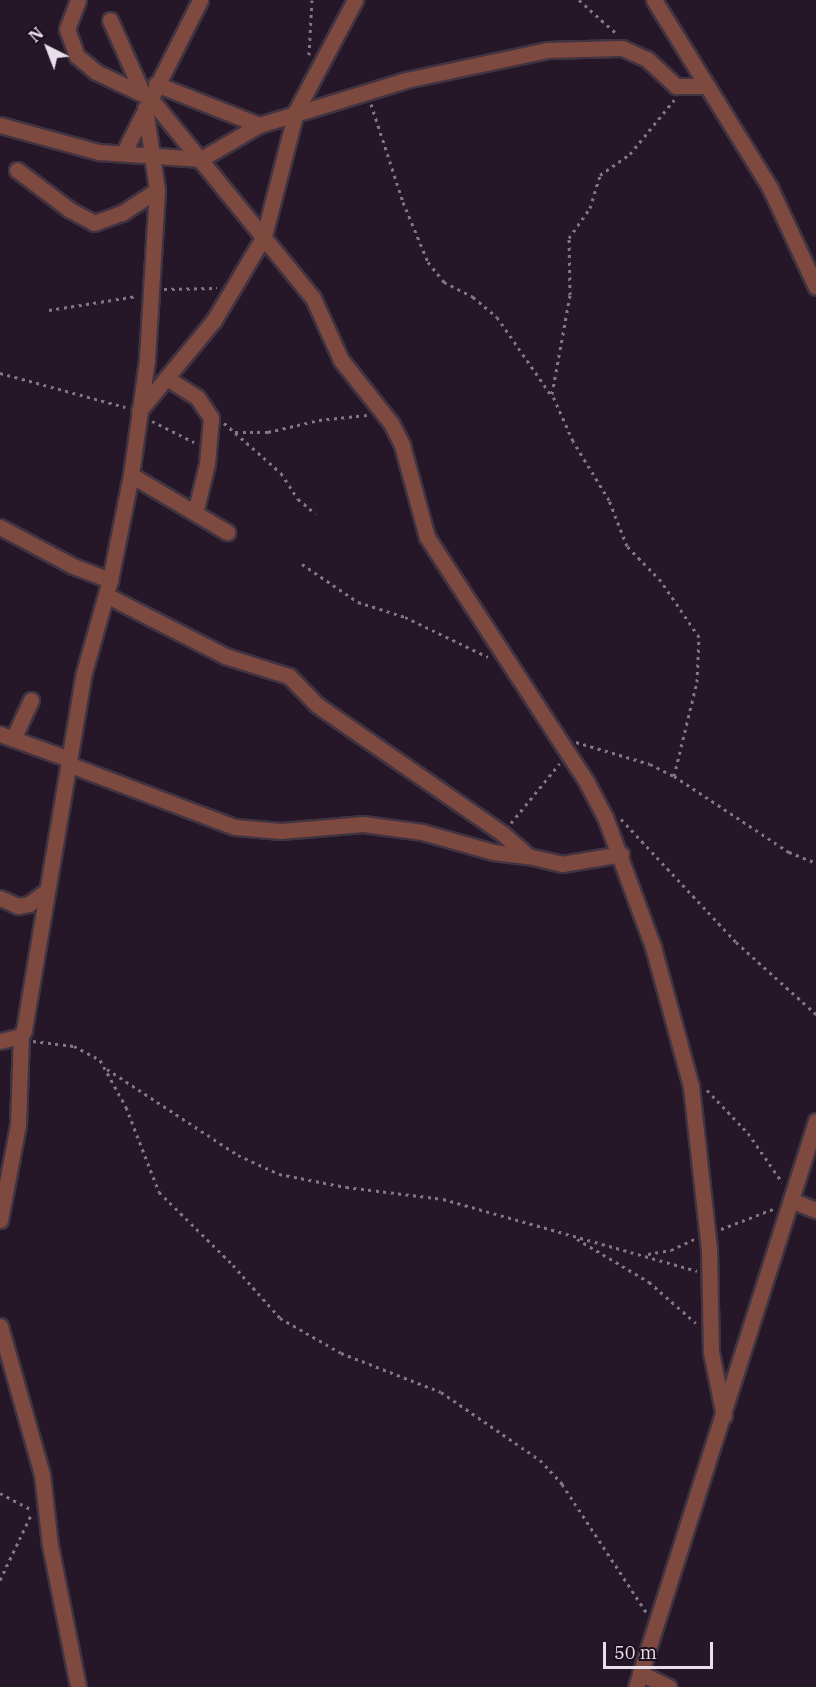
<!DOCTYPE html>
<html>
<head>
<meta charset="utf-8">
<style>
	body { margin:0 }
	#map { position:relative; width:816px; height:1687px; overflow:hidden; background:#251727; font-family:"IBM Plex Serif",serif }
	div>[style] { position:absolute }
	.path>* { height:3px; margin-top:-1.5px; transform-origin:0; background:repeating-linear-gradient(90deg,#847785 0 3px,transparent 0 7.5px) }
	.roads { filter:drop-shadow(2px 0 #403342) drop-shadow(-2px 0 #403342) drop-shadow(0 2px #403342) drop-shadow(0 -2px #403342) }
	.minor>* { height:15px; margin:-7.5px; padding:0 7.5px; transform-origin:7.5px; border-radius:7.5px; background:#7e493e }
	span { translate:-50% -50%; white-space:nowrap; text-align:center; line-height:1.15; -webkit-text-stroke:4.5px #1c0e1d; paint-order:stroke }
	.north { position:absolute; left:18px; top:18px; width:60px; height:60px; -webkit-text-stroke:4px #1c0e1d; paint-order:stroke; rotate:318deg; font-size:16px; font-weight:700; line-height:24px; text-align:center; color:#e9dfea }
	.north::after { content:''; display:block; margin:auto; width:21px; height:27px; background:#e9dfea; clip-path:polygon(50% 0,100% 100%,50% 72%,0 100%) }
	.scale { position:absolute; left:603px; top:1642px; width:110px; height:27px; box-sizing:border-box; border:3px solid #e9dfea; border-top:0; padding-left:8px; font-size:18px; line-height:21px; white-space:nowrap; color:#e9dfea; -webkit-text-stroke:4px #1c0e1d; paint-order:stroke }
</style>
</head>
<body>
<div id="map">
	<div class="path">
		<div style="left:579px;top:0;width:50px;rotate:41.7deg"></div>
		<div style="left:309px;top:55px;width:55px;rotate:-86.9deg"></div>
		<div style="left:371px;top:104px;width:103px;rotate:71.9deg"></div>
		<div style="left:403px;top:202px;width:65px;rotate:67.4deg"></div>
		<div style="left:428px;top:262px;width:26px;rotate:51deg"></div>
		<div style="left:444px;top:282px;width:33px;rotate:27deg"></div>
		<div style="left:473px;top:297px;width:31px;rotate:40deg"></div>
		<div style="left:497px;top:317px;width:95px;rotate:55.3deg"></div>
		<div style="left:164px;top:289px;width:53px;rotate:-1.1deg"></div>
		<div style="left:49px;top:310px;width:89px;rotate:-9deg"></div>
		<div style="left:0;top:373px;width:130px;rotate:15.2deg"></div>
		<div style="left:152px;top:421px;width:47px;rotate:26.6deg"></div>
		<div style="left:224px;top:423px;width:76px;rotate:41.3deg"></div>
		<div style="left:281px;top:473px;width:31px;rotate:57deg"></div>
		<div style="left:298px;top:499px;width:23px;rotate:40deg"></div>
		<div style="left:235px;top:432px;width:33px"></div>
		<div style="left:268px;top:432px;width:52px;rotate:-13.2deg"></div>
		<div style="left:319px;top:420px;width:48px;rotate:-5.9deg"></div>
		<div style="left:302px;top:564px;width:68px;rotate:34.2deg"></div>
		<div style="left:358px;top:602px;width:49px;rotate:17.7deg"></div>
		<div style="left:405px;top:617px;width:92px;rotate:25.7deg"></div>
		<div style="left:576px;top:742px;width:77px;rotate:16.6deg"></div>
		<div style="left:650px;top:764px;width:27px;rotate:27deg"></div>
		<div style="left:674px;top:776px;width:138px;rotate:33.5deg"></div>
		<div style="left:789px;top:852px;width:29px;rotate:22deg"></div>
		<div style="left:674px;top:776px;width:97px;rotate:-76.3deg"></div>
		<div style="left:697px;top:682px;width:45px;rotate:-87.5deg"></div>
		<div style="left:699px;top:637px;width:68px;rotate:-124.2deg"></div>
		<div style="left:661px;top:581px;width:49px;rotate:-134.2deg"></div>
		<div style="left:627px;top:546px;width:49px;rotate:-111.4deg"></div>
		<div style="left:609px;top:500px;width:69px;rotate:-121.4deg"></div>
		<div style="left:573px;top:441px;width:51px;rotate:-114.1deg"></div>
		<div style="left:552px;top:394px;width:101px;rotate:-79.7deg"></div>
		<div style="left:570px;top:295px;width:57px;rotate:-91deg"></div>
		<div style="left:569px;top:238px;width:37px;rotate:-55deg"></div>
		<div style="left:590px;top:208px;width:34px;rotate:-73deg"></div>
		<div style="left:600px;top:175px;width:37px;rotate:-35deg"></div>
		<div style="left:630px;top:154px;width:70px;rotate:-50.8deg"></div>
		<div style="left:621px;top:819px;width:168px;rotate:46.9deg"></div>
		<div style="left:736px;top:942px;width:108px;rotate:42deg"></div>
		<div style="left:511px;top:823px;width:77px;rotate:-50.8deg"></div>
		<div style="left:33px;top:1041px;width:41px;rotate:7deg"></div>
		<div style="left:74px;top:1046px;width:30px;rotate:28deg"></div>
		<div style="left:100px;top:1060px;width:54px;rotate:61deg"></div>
		<div style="left:126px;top:1107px;width:91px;rotate:68.8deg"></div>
		<div style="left:159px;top:1192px;width:104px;rotate:44.6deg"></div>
		<div style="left:233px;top:1265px;width:71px;rotate:48.4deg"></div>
		<div style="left:280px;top:1318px;width:70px;rotate:29.8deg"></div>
		<div style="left:341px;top:1353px;width:107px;rotate:21.3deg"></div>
		<div style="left:441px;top:1392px;width:120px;rotate:34.5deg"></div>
		<div style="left:540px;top:1460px;width:33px;rotate:47deg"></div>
		<div style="left:562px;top:1484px;width:153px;rotate:56.7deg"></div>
		<div style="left:107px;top:1069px;width:157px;rotate:33.3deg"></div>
		<div style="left:238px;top:1155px;width:45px;rotate:24.9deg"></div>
		<div style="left:279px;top:1174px;width:68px;rotate:11deg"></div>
		<div style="left:346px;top:1187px;width:98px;rotate:7.1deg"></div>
		<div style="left:443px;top:1199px;width:264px;rotate:15.8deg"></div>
		<div style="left:707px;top:1090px;width:59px;rotate:46.4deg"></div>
		<div style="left:748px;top:1133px;width:60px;rotate:55.2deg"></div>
		<div style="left:721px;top:1229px;width:56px;rotate:-21deg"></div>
		<div style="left:577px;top:1239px;width:84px;rotate:30.8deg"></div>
		<div style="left:649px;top:1282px;width:62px;rotate:41.1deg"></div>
		<div style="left:648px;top:1254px;width:23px;rotate:-10deg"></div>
		<div style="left:671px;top:1250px;width:26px;rotate:-25deg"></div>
		<div style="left:0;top:1493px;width:36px;rotate:28deg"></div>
		<div style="left:0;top:1580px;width:74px;rotate:-64.5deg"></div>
	</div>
	<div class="roads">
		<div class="minor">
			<div style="left:78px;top:0;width:31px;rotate:111deg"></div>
			<div style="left:67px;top:29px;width:29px;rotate:70deg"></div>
			<div style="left:77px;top:56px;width:25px;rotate:40deg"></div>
			<div style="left:96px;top:72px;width:59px;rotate:25.3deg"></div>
			<div style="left:149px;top:97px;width:259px;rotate:50.8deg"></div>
			<div style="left:313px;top:298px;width:68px;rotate:65.7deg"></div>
			<div style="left:341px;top:360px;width:80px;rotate:51.6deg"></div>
			<div style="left:391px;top:423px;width:25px;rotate:63deg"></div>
			<div style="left:402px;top:445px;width:95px;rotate:74.8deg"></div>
			<div style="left:427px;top:537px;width:291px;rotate:56.9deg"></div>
			<div style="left:586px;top:781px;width:41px;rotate:62.2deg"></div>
			<div style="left:605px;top:817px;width:139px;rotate:69.7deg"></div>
			<div style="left:653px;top:947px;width:144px;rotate:74.7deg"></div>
			<div style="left:691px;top:1086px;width:165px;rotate:83.7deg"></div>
			<div style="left:709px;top:1250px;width:102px;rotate:88.9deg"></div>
			<div style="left:711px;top:1352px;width:65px;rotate:78.5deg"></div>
			<div style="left:654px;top:0;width:221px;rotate:58.3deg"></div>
			<div style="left:770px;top:188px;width:109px;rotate:65.1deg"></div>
			<div style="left:110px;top:20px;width:81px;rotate:66deg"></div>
			<div style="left:156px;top:84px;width:111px;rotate:21.7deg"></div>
			<div style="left:259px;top:125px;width:154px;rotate:-17deg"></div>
			<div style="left:406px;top:80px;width:144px;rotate:-12deg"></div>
			<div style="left:547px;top:50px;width:75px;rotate:-1.5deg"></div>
			<div style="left:622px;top:48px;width:27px;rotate:24deg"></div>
			<div style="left:647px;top:59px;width:40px;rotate:43deg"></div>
			<div style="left:676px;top:86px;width:29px"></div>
			<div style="left:0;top:125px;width:103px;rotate:15.3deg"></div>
			<div style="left:99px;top:152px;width:102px;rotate:3.9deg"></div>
			<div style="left:201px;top:159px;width:67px;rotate:-30.4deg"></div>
			<div style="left:124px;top:152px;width:170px;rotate:-63.4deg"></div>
			<div style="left:17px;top:170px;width:66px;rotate:37deg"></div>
			<div style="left:70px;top:210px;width:27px;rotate:28deg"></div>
			<div style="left:94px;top:223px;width:30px;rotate:-20deg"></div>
			<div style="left:122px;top:213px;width:42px;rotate:-33.3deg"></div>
			<div style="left:168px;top:379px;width:34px;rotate:32deg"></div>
			<div style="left:197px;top:397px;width:25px;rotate:56deg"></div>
			<div style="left:211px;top:418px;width:46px;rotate:95deg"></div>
			<div style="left:207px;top:464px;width:50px;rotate:103.8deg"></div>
			<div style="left:139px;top:411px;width:118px;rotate:-50.5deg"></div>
			<div style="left:214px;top:320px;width:98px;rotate:-59.2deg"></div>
			<div style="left:264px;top:236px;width:129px;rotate:-75.6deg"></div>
			<div style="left:296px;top:111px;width:126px;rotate:-62deg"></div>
			<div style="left:131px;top:475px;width:112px;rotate:30.7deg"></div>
			<div style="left:0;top:527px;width:83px;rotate:28.1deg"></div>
			<div style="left:73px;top:566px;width:40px;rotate:21deg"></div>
			<div style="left:106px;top:595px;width:134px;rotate:27.1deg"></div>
			<div style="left:225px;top:656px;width:67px;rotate:17.4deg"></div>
			<div style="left:289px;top:676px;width:40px;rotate:46deg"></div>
			<div style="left:317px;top:705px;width:226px;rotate:34.7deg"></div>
			<div style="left:503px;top:834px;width:33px;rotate:41deg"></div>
			<div style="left:528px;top:856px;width:35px;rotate:13deg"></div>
			<div style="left:562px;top:864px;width:60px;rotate:-9.6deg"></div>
			<div style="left:0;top:734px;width:73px;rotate:19.9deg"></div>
			<div style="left:13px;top:739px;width:43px;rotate:-65.2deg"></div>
			<div style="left:68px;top:764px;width:178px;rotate:20.7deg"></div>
			<div style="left:235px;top:827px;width:46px;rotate:5deg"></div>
			<div style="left:281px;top:831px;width:82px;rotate:-4.9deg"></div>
			<div style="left:363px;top:824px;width:60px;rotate:7.7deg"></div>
			<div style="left:422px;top:832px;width:74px;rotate:15.7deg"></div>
			<div style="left:493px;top:852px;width:35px;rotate:7deg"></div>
			<div style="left:0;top:898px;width:20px;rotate:24deg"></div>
			<div style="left:18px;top:906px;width:11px;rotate:-10deg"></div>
			<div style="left:29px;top:904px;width:20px;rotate:-37deg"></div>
			<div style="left:0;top:1041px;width:22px;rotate:-13deg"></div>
			<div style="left:21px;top:1036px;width:7px;rotate:-63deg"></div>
			<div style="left:24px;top:1030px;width:359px;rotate:-80.5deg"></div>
			<div style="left:83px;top:676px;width:100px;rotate:-74.3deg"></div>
			<div style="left:110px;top:580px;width:107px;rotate:-78.7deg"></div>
			<div style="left:131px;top:475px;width:117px;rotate:-82.1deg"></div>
			<div style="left:147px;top:359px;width:169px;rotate:-86.6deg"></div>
			<div style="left:157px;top:190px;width:83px;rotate:-98.3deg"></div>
			<div style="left:791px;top:1200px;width:27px;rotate:22deg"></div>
			<div style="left:0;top:1220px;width:97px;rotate:-79.3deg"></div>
			<div style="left:18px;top:1125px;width:89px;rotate:-88.1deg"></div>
			<div style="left:0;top:1326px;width:154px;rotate:74.2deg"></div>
			<div style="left:42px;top:1474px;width:71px;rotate:83.6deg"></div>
			<div style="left:50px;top:1545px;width:145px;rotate:78.8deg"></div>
			<div style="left:640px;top:1673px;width:32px;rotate:26deg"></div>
			<div style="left:636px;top:1687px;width:594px;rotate:-72.36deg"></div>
		</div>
	</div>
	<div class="north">N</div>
	<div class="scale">50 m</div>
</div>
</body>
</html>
